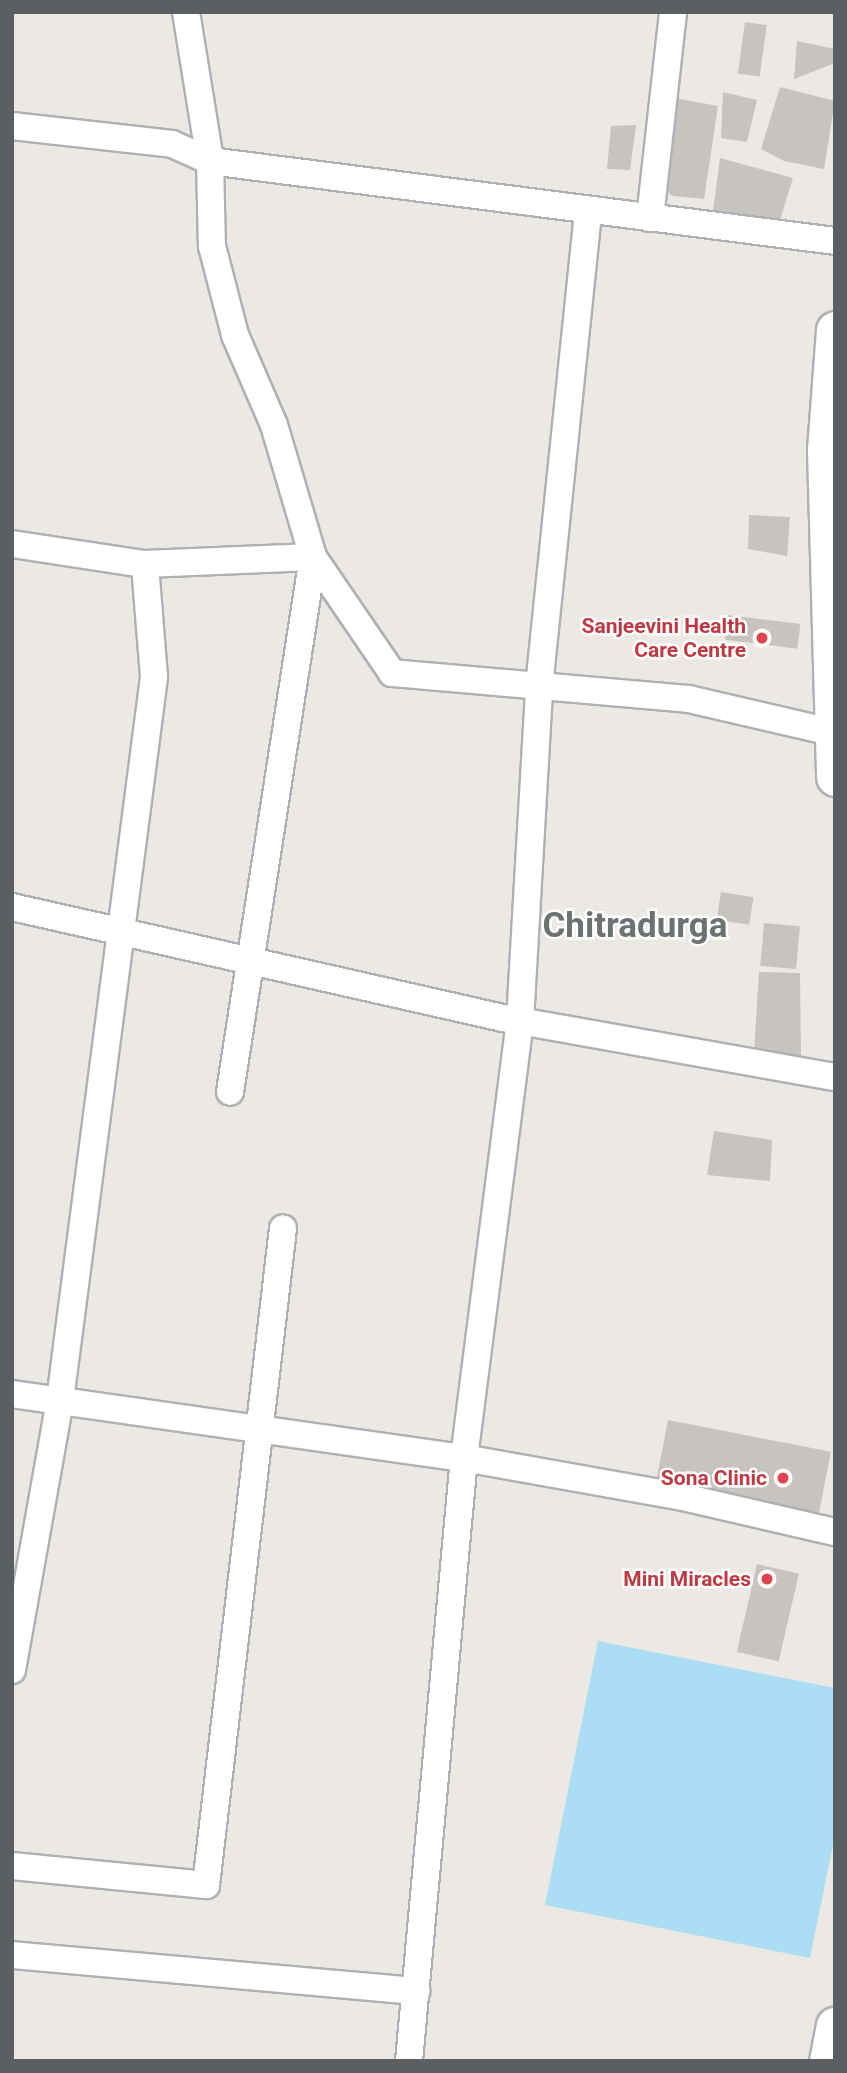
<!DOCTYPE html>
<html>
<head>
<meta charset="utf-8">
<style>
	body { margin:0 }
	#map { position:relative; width:847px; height:2073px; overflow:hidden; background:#ece8e3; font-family:Roboto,sans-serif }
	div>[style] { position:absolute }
	.water>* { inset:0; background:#abdef4 }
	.building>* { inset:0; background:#c7c3bf; transform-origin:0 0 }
	.roads { filter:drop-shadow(2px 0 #aeb1b3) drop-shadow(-2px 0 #aeb1b3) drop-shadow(0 2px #aeb1b3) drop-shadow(0 -2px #aeb1b3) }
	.street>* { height:26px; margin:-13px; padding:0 13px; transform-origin:13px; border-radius:13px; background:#fff }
	.secondary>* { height:37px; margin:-18.5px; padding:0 18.5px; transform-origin:18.5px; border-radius:18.5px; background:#fff }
	.dots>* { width:19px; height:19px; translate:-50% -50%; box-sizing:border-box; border:4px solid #fff; border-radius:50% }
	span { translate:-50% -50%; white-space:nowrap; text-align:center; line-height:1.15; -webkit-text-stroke:5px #fff; paint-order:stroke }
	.health-label { font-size:21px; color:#be3a42; font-weight:700 }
	.right { translate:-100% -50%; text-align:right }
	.town-label { font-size:35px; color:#6c7173; font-weight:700 }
	.frame { position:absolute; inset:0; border:14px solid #5b5f61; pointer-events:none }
</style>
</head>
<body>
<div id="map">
	<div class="water">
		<div style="clip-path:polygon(598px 1641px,835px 1688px,835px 1835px,810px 1958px,545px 1905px)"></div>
	</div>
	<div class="building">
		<div style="left:745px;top:22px;width:22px;height:52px;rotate:8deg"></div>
		<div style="clip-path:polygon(797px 41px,835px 49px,835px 63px,794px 79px)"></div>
		<div style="clip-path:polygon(780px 87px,835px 101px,824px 169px,784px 161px,761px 149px)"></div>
		<div style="clip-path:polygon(723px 92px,757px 100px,747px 142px,721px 138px)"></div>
		<div style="clip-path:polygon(669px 97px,718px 106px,704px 199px,673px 196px,654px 183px)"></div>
		<div style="clip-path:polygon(636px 125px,630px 170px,607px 169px,611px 126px)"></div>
		<div style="clip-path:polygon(720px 158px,793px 178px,780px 220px,713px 211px)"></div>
		<div style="clip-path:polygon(749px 515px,790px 517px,787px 556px,748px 549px)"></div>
		<div style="left:728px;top:615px;width:73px;height:25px;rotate:7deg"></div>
		<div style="left:721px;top:892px;width:33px;height:28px;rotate:9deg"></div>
		<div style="left:764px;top:923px;width:36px;height:43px;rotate:5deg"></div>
		<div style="clip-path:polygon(759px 972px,800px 973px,801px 1056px,754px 1052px)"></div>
		<div style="clip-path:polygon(714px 1131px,772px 1140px,770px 1181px,707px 1175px)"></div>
		<div style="left:668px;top:1420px;width:166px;height:64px;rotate:11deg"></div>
		<div style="left:757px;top:1564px;width:43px;height:90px;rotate:13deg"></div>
	</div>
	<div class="roads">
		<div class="street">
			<div style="left:186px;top:12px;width:151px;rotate:80.8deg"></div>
			<div style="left:210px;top:161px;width:85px;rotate:88.7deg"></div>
			<div style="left:212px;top:246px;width:92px;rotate:75.5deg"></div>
			<div style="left:235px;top:335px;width:98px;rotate:66.6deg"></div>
			<div style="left:274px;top:425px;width:138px;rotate:73.5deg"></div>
			<div style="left:313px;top:557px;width:140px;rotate:55.7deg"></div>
			<div style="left:392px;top:673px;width:298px;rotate:5deg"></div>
			<div style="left:689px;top:699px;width:150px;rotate:13.1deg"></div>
			<div style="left:12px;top:126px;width:161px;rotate:6.4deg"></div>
			<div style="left:172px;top:144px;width:42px;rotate:24.1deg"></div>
			<div style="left:210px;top:161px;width:630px;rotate:7.29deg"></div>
			<div style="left:650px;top:218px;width:207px;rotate:-83.6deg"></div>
			<div style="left:12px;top:544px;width:134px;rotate:8.6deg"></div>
			<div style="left:145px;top:564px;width:168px;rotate:-2.4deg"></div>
			<div style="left:313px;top:557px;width:541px;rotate:98.82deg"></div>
			<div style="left:12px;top:907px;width:503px;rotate:12.74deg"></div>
			<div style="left:503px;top:1018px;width:337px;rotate:10.1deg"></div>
			<div style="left:12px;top:1394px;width:457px;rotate:8.1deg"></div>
			<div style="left:464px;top:1458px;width:222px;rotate:10.1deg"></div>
			<div style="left:683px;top:1497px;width:156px;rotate:13deg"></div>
			<div style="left:12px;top:1670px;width:274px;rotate:-79.9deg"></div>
			<div style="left:60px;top:1400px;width:729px;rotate:-82.59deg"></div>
			<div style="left:154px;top:677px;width:113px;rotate:-94.6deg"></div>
			<div style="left:12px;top:1866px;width:195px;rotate:5.6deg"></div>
			<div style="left:206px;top:1885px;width:661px;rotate:-83.31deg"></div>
			<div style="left:12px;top:1955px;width:406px;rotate:5.1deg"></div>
			<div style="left:409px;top:2061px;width:606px;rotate:-84.79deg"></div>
			<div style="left:464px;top:1458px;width:441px;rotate:-82.7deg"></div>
			<div style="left:520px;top:1021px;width:335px;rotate:-86.7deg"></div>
			<div style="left:539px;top:687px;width:479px;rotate:-84.1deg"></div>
		</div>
		<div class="secondary">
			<div style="left:835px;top:330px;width:120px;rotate:94.3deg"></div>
			<div style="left:826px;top:450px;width:327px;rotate:88.4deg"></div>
			<div style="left:828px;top:2061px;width:36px;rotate:-79deg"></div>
		</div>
	</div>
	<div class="dots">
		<div style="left:762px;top:638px;background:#e0444e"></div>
		<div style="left:783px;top:1478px;background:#e0444e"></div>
		<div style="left:767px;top:1579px;background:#e0444e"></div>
	</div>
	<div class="health-label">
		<span class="right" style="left:746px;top:638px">Sanjeevini Health<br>Care Centre</span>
		<span class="right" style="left:767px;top:1478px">Sona Clinic</span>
		<span class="right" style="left:751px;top:1579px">Mini Miracles</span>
	</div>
	<div class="town-label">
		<span style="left:635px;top:926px">Chitradurga</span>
	</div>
	<div class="frame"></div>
</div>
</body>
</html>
